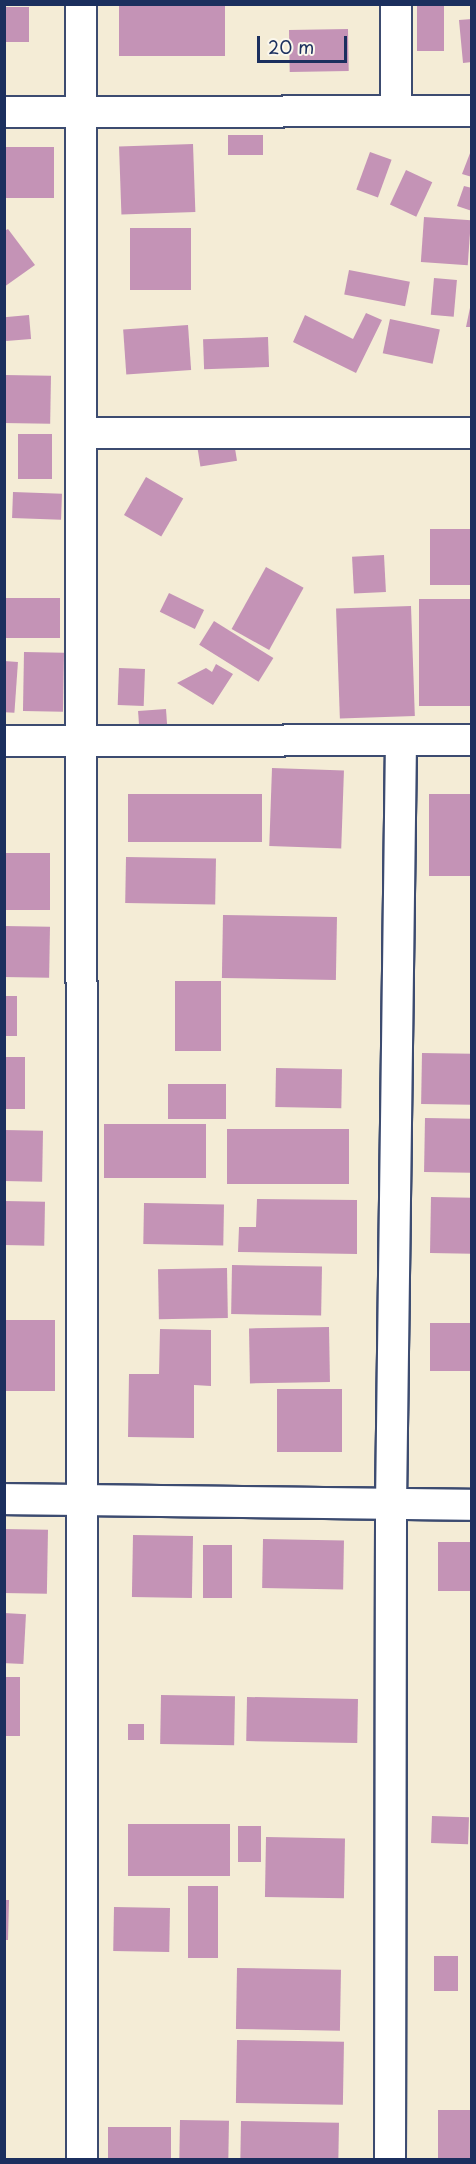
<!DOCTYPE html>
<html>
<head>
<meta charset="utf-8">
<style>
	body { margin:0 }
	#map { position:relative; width:476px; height:2164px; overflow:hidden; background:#f4ecd6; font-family:"Playpen Sans",sans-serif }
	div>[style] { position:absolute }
	.building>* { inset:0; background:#c493b6; transform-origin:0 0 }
	.roads { filter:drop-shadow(2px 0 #3c4b70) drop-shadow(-2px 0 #3c4b70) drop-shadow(0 2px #3c4b70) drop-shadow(0 -2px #3c4b70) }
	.minor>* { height:30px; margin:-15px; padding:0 15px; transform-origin:15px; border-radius:15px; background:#fff }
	span { translate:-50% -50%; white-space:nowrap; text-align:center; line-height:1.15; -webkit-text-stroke:4.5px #fbf7ec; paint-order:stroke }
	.frame { position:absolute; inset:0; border:6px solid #1b2f5e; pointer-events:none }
	.scale { position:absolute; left:257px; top:36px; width:90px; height:27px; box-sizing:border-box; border:3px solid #1b2f5e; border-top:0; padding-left:8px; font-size:18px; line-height:21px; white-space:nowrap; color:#1b2f5e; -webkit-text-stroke:4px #fbf7ec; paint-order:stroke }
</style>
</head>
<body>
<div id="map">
	<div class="building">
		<div style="left:119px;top:4px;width:106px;height:52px"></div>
		<div style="left:417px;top:4px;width:27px;height:47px"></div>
		<div style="left:4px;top:7px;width:25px;height:35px"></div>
		<div style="clip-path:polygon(472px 19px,472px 62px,463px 63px,459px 20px)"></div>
		<div style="left:348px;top:29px;width:42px;height:59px;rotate:89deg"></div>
		<div style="left:263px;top:135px;width:20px;height:35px;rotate:90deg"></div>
		<div style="left:193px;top:144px;width:68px;height:74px;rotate:88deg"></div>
		<div style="left:4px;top:147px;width:50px;height:51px"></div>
		<div style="clip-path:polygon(472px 148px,472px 177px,462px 174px)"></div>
		<div style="left:370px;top:152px;width:23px;height:40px;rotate:20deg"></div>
		<div style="left:406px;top:170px;width:29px;height:38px;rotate:25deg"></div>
		<div style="clip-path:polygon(464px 186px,472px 188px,472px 211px,457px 206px)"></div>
		<div style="left:424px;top:217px;width:47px;height:45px;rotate:4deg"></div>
		<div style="left:130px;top:228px;width:61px;height:62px"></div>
		<div style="clip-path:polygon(8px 229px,35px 265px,4px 287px,4px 231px)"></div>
		<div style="left:349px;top:270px;width:62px;height:25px;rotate:11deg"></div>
		<div style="left:434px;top:278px;width:23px;height:37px;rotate:5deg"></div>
		<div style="clip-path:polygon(472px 298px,472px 327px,466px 327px)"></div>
		<div style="clip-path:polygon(366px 313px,382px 320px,356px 373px,293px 342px,305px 315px,353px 339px)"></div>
		<div style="left:29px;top:315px;width:24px;height:25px;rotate:85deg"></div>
		<div style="left:390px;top:319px;width:51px;height:35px;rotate:12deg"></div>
		<div style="left:188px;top:325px;width:45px;height:65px;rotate:86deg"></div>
		<div style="left:268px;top:337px;width:30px;height:65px;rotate:88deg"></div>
		<div style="left:4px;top:375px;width:47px;height:48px;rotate:1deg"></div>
		<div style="left:18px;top:434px;width:34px;height:45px"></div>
		<div style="left:234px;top:442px;width:19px;height:37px;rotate:81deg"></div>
		<div style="left:146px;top:477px;width:43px;height:44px;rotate:30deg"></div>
		<div style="left:13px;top:492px;width:49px;height:26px;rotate:2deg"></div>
		<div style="left:430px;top:529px;width:42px;height:56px"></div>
		<div style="left:384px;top:555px;width:37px;height:32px;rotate:87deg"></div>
		<div style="left:266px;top:567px;width:43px;height:71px;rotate:29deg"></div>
		<div style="left:169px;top:593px;width:39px;height:21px;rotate:26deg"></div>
		<div style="left:4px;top:598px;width:56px;height:40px"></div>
		<div style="left:472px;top:599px;width:107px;height:53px;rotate:90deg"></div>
		<div style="left:411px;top:606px;width:110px;height:75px;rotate:88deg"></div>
		<div style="left:214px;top:621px;width:70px;height:28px;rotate:32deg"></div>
		<div style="left:24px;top:652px;width:40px;height:59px;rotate:1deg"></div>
		<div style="left:4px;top:661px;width:14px;height:51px;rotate:4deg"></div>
		<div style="clip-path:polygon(216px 664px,233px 674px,213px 705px,177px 683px,206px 668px,212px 672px)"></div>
		<div style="left:119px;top:668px;width:26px;height:37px;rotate:2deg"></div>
		<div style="left:166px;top:709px;width:16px;height:28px;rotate:86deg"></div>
		<div style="left:272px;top:768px;width:72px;height:78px;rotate:2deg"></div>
		<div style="left:128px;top:794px;width:134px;height:48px"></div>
		<div style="left:472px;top:794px;width:82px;height:43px;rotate:90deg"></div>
		<div style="left:4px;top:853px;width:46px;height:57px"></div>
		<div style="left:126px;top:857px;width:90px;height:46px;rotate:1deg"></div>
		<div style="left:223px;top:915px;width:114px;height:63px;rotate:1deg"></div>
		<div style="left:4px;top:926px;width:46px;height:51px;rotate:1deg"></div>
		<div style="left:175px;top:981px;width:46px;height:70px"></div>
		<div style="left:4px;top:996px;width:13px;height:40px"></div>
		<div style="left:422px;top:1053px;width:50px;height:51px;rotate:1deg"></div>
		<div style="left:4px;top:1057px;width:21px;height:52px"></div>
		<div style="left:276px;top:1068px;width:66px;height:39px;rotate:1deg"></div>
		<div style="left:168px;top:1084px;width:58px;height:35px"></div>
		<div style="left:425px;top:1118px;width:47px;height:54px;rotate:1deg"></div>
		<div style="left:104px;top:1124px;width:102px;height:54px"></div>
		<div style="left:349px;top:1129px;width:55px;height:122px;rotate:90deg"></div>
		<div style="left:4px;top:1130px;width:39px;height:51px;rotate:1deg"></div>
		<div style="left:431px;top:1197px;width:41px;height:56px;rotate:1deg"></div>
		<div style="clip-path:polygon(257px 1199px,357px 1200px,357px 1254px,238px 1252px,239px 1227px,256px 1227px)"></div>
		<div style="left:4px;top:1201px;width:41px;height:44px;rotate:1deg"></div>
		<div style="left:144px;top:1203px;width:80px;height:41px;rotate:1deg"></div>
		<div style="left:232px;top:1265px;width:90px;height:49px;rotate:1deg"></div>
		<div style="left:227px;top:1268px;width:50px;height:69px;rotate:89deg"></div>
		<div style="left:4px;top:1320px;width:51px;height:71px"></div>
		<div style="left:430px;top:1323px;width:41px;height:48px"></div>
		<div style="left:329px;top:1327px;width:55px;height:80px;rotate:89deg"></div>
		<div style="clip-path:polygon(160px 1329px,211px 1330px,211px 1386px,194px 1385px,194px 1438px,128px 1437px,129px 1374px,159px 1374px)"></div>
		<div style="left:277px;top:1389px;width:65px;height:63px"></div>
		<div style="left:4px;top:1529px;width:44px;height:64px;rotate:1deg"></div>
		<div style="left:133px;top:1535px;width:60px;height:62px;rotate:1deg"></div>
		<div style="left:263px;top:1539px;width:81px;height:49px;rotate:1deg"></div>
		<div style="left:438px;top:1542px;width:34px;height:49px"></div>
		<div style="left:203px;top:1545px;width:29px;height:53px"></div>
		<div style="left:4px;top:1613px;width:22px;height:50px;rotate:3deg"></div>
		<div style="left:4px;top:1677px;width:16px;height:59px"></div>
		<div style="left:161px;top:1695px;width:74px;height:49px;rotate:1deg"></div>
		<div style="left:247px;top:1697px;width:111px;height:44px;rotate:1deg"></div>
		<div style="left:128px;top:1724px;width:16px;height:16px"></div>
		<div style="left:432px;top:1816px;width:37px;height:27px;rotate:2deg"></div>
		<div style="left:128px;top:1824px;width:102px;height:52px"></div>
		<div style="left:238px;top:1826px;width:23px;height:36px"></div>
		<div style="left:266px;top:1837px;width:79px;height:60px;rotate:1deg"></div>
		<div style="left:188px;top:1886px;width:30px;height:72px"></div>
		<div style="clip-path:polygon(4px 1900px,9px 1900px,8px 1940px,4px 1940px)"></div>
		<div style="left:114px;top:1907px;width:56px;height:44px;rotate:1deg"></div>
		<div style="left:434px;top:1956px;width:24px;height:35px"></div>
		<div style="left:237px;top:1968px;width:104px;height:61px;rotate:1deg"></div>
		<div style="left:237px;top:2040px;width:107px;height:63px;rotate:1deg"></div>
		<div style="left:438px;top:2110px;width:34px;height:50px"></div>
		<div style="left:180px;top:2120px;width:49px;height:40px;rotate:1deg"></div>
		<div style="left:241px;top:2121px;width:98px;height:39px;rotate:1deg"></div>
		<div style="left:108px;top:2127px;width:63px;height:33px"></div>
	</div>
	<div class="roads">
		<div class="minor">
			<div style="left:81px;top:4px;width:2156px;rotate:89.97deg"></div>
			<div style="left:396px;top:4px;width:106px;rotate:90deg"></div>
			<div style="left:4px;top:112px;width:468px;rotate:-0.1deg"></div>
			<div style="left:81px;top:433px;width:391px"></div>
			<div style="left:4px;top:741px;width:468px;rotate:-0.1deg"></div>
			<div style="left:4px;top:1499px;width:468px;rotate:0.7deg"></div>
			<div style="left:390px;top:2160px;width:655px;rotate:-89.91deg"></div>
			<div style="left:391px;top:1505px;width:765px;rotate:-89.25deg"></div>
		</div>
	</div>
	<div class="frame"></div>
	<div class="scale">20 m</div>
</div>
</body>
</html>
